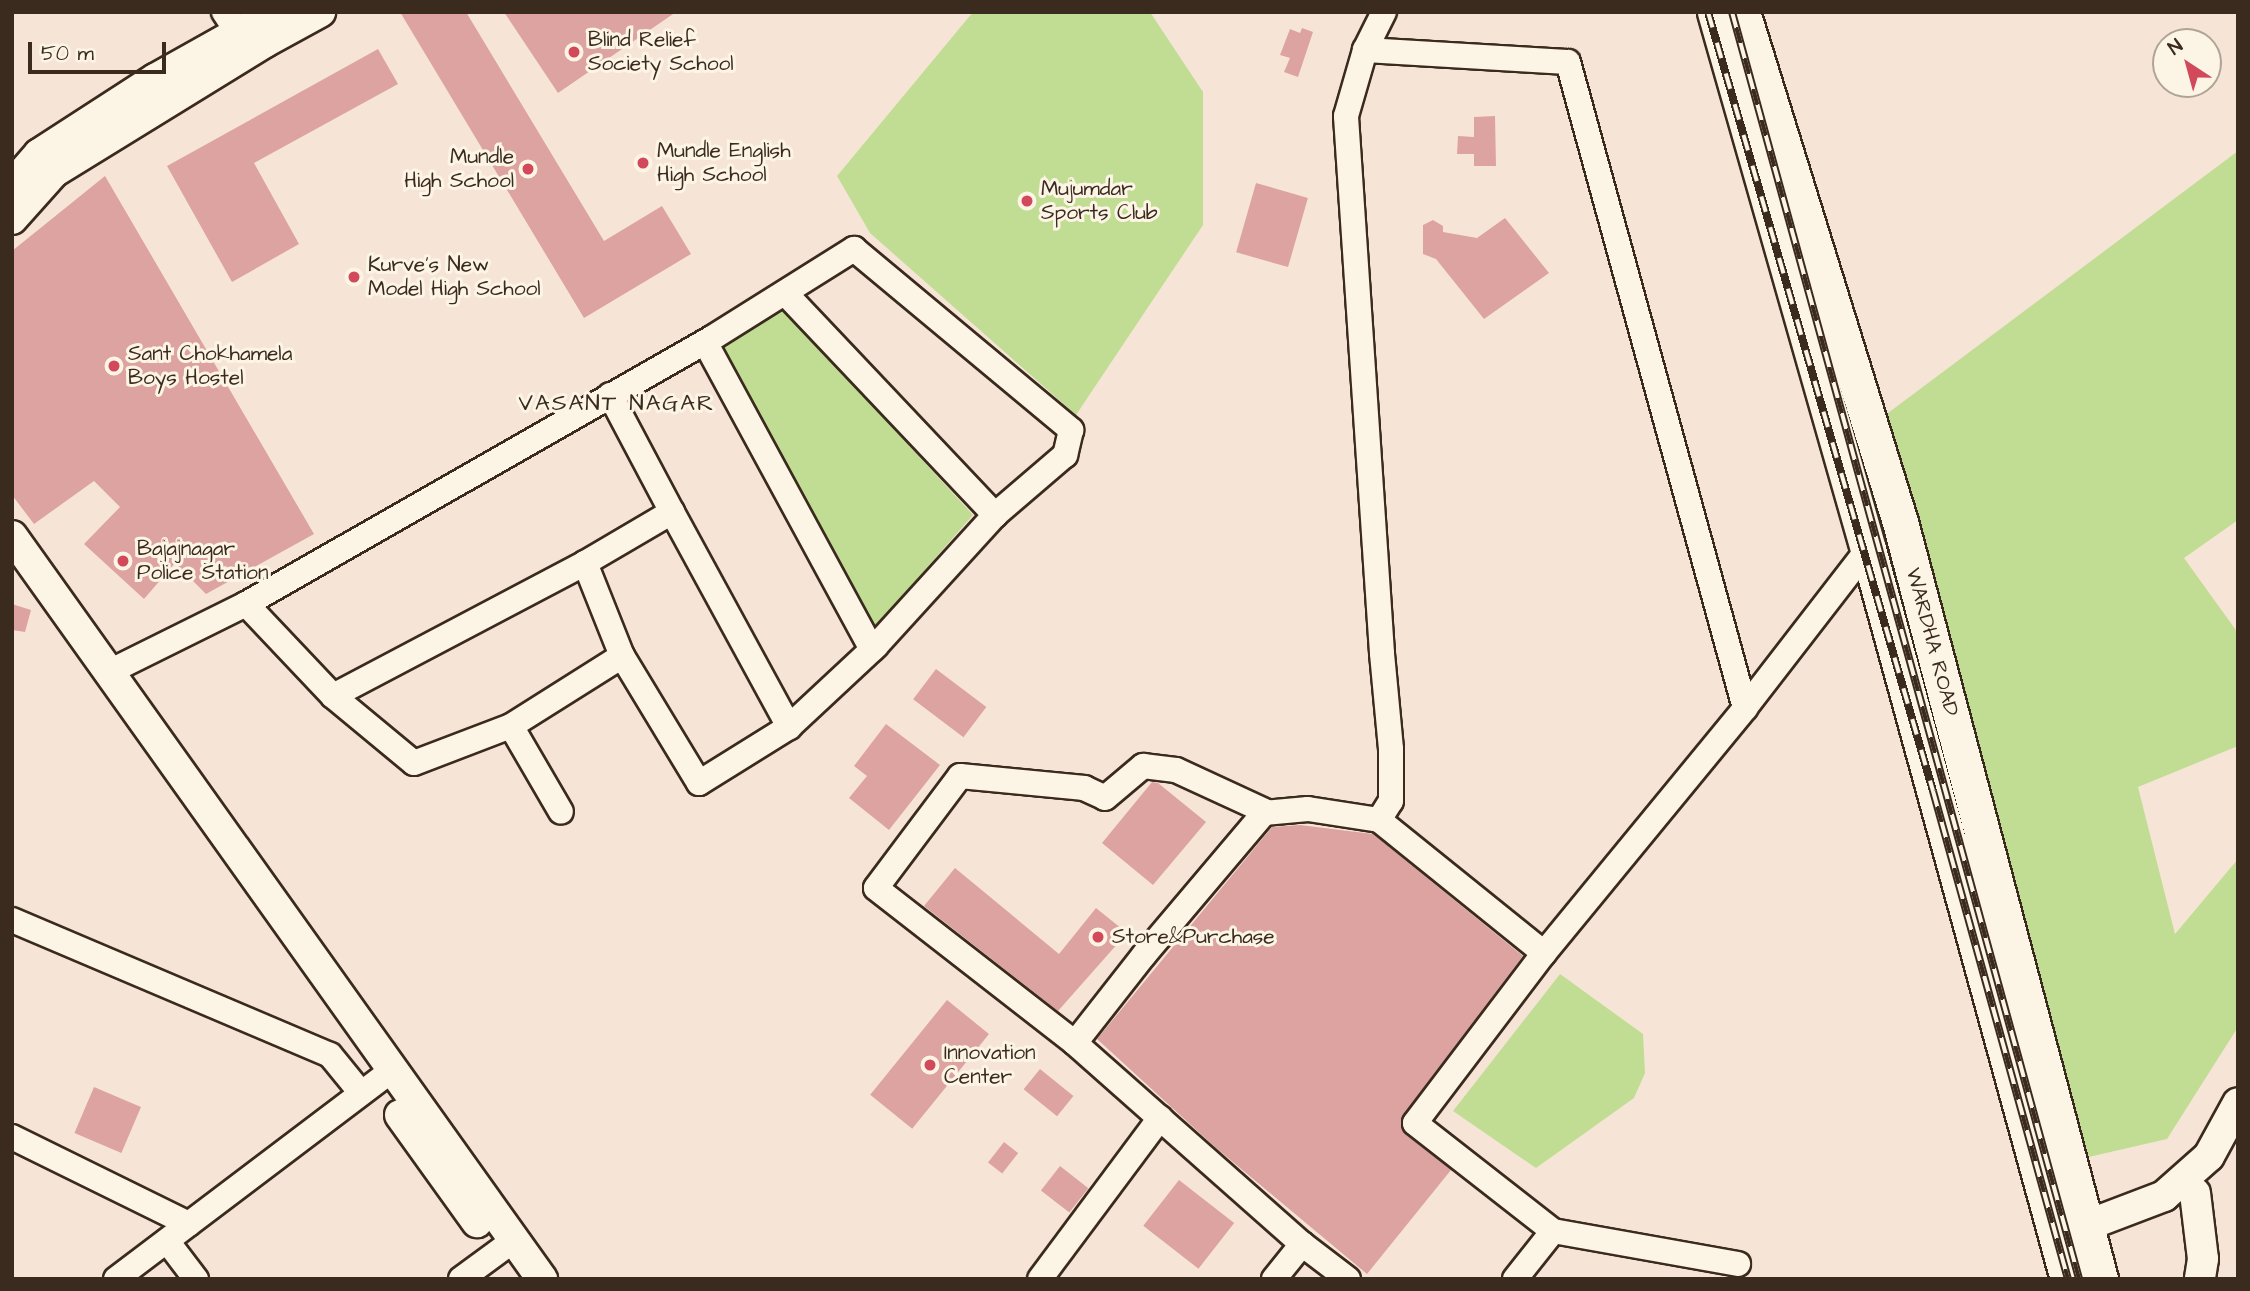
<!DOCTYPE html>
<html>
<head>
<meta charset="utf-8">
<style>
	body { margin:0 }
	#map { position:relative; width:2250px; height:1291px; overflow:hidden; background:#f6e5d7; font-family:"Architects Daughter",sans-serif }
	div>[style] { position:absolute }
	.green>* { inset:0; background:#c1dd94 }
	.building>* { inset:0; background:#dda3a0; transform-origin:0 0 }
	.roads { filter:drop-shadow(2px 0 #3b2a1e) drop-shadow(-2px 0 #3b2a1e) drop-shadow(0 2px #3b2a1e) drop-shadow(0 -2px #3b2a1e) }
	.minor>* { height:24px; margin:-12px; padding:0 12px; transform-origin:12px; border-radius:12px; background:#fcf5e5 }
	.major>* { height:30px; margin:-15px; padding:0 15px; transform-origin:15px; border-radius:15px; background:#fcf5e5 }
	.highway>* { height:35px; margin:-17.5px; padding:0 17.5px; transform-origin:17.5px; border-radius:17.5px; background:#fcf5e5 }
	.rail>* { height:8px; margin-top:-4px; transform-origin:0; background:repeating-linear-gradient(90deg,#fcf5e5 0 16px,#3b2a1e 0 32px); box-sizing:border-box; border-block:2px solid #3b2a1e }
	.dots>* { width:19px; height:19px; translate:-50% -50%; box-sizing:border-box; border:4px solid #fcf5e5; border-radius:50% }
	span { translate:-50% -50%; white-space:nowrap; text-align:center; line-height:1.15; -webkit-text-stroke:6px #fcf5e5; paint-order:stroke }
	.poi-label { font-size:21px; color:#3b2a1e }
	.left { translate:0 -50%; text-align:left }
	.right { translate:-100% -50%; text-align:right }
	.street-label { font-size:21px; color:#3b2a1e }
	.neighbourhood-label { font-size:23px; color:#3b2a1e; letter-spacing:2px }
	.frame { position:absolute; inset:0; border:14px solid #3b2a1e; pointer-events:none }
	.north { position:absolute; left:2152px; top:28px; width:70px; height:70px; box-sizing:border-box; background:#fcf5e5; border:2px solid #afa495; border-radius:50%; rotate:324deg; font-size:19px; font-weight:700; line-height:28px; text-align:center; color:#3b2a1e }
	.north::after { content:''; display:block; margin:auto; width:24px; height:32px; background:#d1495b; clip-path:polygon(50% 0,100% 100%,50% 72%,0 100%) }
	.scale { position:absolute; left:28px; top:42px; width:138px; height:32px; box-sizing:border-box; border:4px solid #3b2a1e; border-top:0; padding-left:9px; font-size:21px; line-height:24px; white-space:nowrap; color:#3b2a1e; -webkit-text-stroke:5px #fcf5e5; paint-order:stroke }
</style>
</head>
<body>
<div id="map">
	<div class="green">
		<div style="clip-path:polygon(973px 12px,1150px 12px,1203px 92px,1203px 225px,1076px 415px,870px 233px,837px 176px)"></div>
		<div style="clip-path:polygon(2238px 151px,2238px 520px,2184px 558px,2238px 633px,2238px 746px,2138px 787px,2175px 934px,2238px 859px,2238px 1027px,2167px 1139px,2080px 1159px,1884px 416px)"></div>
		<div style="clip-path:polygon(780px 306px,973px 515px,872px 630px,719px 347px)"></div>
		<div style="clip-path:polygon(1560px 974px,1643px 1034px,1645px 1073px,1634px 1098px,1536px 1168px,1453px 1111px)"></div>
	</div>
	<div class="building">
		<div style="clip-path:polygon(400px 12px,466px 12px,604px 241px,662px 206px,691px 254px,584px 318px)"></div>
		<div style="clip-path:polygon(504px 12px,676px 12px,558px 93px)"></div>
		<div style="clip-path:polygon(1302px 28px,1313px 32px,1298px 77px,1284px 72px,1290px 58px,1280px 55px,1290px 29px,1300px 33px)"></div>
		<div style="clip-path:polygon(378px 49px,398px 84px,254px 163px,299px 244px,232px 282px,167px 166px)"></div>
		<div style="clip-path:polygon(1495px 116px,1496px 166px,1474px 166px,1474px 154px,1457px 154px,1458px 136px,1474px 137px,1474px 117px)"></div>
		<div style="clip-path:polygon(105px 176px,314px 534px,206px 594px,175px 563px,144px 599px,84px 544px,120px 507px,94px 481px,34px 524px,12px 495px,12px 251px)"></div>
		<div style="left:1256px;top:183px;width:54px;height:72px;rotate:16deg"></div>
		<div style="clip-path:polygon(1505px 218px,1549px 273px,1484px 319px,1436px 259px,1423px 254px,1423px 225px,1433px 220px,1443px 226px,1443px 232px,1477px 238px)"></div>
		<div style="clip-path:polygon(12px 604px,31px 610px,25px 632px,12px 630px)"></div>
		<div style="left:936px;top:669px;width:63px;height:38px;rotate:37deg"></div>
		<div style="clip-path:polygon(886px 724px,940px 765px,889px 830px,849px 798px,867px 776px,854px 766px)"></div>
		<div style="clip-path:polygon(1152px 782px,1158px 783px,1206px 822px,1153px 885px,1102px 843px)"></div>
		<div style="clip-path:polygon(1300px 825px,1373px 834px,1523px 956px,1403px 1115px,1401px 1128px,1405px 1134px,1451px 1170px,1367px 1274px,1215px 1147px,1097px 1039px,1272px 827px)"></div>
		<div style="clip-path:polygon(955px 868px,1059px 954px,1096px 908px,1127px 933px,1058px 1011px,924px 906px)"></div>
		<div style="left:947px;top:1000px;width:54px;height:122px;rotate:39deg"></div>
		<div style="left:1040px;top:1069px;width:43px;height:26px;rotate:39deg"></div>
		<div style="left:94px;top:1087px;width:51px;height:50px;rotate:23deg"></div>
		<div style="left:1004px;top:1142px;width:18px;height:26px;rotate:38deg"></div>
		<div style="left:1060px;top:1166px;width:36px;height:31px;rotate:38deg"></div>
		<div style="left:1179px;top:1180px;width:70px;height:58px;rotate:38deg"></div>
	</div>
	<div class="roads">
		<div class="minor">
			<div style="left:224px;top:12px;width:25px;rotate:56deg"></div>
			<div style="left:1365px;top:50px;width:42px;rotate:-63.4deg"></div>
			<div style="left:785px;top:293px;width:306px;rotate:46.6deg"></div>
			<div style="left:705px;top:342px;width:350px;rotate:61.5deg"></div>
			<div style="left:610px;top:395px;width:132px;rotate:62.1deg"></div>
			<div style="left:585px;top:563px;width:101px;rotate:-30.4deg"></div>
			<div style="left:672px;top:512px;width:245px;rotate:61.4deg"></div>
			<div style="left:246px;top:604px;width:537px;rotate:-29.72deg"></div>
			<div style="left:712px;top:338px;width:168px;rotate:-32.1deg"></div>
			<div style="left:854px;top:249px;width:283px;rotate:39.8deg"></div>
			<div style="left:1071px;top:430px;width:26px;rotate:103deg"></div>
			<div style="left:1065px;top:455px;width:92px;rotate:139.4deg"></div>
			<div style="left:995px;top:515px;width:177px;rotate:132.3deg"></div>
			<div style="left:876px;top:646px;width:119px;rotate:137deg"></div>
			<div style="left:789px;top:727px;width:106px;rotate:148.1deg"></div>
			<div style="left:699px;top:783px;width:149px;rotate:-121.2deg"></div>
			<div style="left:622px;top:656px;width:131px;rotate:147.8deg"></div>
			<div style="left:109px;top:672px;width:153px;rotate:-26.4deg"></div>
			<div style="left:246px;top:604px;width:127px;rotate:46.6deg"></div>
			<div style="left:333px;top:696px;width:105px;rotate:39.6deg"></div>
			<div style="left:414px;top:763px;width:104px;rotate:-20.9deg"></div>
			<div style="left:511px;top:726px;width:99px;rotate:59.8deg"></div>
			<div style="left:333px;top:696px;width:285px;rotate:-27.8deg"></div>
			<div style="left:585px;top:563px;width:100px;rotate:68.3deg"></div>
			<div style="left:1379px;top:820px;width:212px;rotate:38.9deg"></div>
			<div style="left:12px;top:920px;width:345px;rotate:23deg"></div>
			<div style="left:330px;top:1055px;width:49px;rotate:50.8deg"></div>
			<div style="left:1075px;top:1043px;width:252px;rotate:-142.1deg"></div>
			<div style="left:876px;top:888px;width:140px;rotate:-53.1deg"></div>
			<div style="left:960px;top:776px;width:125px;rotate:5.5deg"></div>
			<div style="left:1084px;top:788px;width:23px;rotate:25deg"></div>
			<div style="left:1105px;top:798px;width:50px;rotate:-40.1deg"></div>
			<div style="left:1143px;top:766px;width:33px;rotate:7deg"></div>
			<div style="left:1176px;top:770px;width:100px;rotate:24.8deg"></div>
			<div style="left:12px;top:1137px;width:197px;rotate:26.2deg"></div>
			<div style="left:1553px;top:1231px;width:188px;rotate:10.1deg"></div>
			<div style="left:167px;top:1241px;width:48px;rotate:52.7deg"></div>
			<div style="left:116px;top:1279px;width:346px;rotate:-37.1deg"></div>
			<div style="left:461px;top:1279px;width:66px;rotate:-36.3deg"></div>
			<div style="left:1040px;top:1279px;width:201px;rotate:-53.3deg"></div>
			<div style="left:1274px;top:1279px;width:45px;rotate:-51.3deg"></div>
			<div style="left:1348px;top:1279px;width:58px;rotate:-142.7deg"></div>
			<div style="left:1302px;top:1244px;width:303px;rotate:-138.5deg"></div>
			<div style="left:1075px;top:1043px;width:112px;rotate:-51.9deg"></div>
			<div style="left:1144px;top:955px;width:186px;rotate:-49.8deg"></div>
			<div style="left:1264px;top:813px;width:44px;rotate:-5.2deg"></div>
			<div style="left:1308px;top:809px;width:72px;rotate:8.8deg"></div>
			<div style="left:1379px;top:820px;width:22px;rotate:-58deg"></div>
			<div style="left:1391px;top:801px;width:52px;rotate:-90deg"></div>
			<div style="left:1391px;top:749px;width:96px;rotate:-95.4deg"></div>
			<div style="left:1382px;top:653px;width:538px;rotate:-93.84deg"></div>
			<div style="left:1346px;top:116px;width:69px;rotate:-73.9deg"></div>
			<div style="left:1365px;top:50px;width:203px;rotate:3.4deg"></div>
			<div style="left:1568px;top:62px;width:670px;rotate:74.68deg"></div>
			<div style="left:1515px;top:1279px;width:61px;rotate:-51.6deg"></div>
			<div style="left:1553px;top:1231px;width:175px;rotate:-142deg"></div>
			<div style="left:1415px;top:1123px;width:213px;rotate:-52.8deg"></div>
			<div style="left:1544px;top:953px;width:317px;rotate:-50.6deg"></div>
			<div style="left:1745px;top:708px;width:201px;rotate:-52.3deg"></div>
		</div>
		<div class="major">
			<div style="left:12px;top:185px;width:41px;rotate:-48.9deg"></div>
			<div style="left:39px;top:154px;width:138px;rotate:-32.9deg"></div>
			<div style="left:155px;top:79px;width:137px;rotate:-29.2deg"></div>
			<div style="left:12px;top:219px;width:63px;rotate:-48.2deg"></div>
			<div style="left:54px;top:172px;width:248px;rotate:-31.6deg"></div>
			<div style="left:265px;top:42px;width:63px;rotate:-28.6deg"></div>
			<div style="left:12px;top:536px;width:913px;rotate:54.5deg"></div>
			<div style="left:400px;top:1115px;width:132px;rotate:54.3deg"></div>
			<div style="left:2195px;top:1193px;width:66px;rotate:83.1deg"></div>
			<div style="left:2203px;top:1259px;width:20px;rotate:99deg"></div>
			<div style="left:2067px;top:1233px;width:104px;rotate:-20.9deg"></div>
			<div style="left:2164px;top:1196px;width:60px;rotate:-41.6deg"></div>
			<div style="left:2209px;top:1156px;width:60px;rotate:-61.3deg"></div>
		</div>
		<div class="highway">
			<div style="left:1715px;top:12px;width:558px;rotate:74.1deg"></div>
			<div style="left:1868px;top:549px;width:757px;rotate:74.68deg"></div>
			<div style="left:1742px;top:12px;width:534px;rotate:72.79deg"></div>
			<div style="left:1900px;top:522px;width:783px;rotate:75.2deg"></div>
		</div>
	</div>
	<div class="rail">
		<div style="left:1708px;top:12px;width:811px;rotate:73.89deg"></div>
		<div style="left:1933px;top:791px;width:506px;rotate:74.54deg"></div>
		<div style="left:1732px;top:12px;width:1314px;rotate:74.68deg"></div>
	</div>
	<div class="dots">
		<div style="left:574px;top:52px;background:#d1495b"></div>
		<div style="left:643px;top:163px;background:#d1495b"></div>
		<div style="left:528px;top:169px;background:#d1495b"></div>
		<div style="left:1027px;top:201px;background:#d1495b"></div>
		<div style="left:354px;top:277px;background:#d1495b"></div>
		<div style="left:114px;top:366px;background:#d1495b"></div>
		<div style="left:123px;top:561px;background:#d1495b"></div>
		<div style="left:1098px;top:937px;background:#d1495b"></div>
		<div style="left:930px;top:1065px;background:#d1495b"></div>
	</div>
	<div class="poi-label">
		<span class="left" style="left:588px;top:52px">Blind Relief<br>Society School</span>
		<span class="left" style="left:657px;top:163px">Mundle English<br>High School</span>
		<span class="right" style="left:514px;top:169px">Mundle<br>High School</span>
		<span class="left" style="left:1041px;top:201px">Mujumdar<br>Sports Club</span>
		<span class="left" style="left:368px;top:277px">Kurve's New<br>Model High School</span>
		<span class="left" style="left:128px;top:366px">Sant Chokhamela<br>Boys Hostel</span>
		<span class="left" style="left:137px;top:561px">Bajajnagar<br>Police Station</span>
		<span class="left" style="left:1112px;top:937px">Store&amp;Purchase</span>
		<span class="left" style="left:944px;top:1065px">Innovation<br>Center</span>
	</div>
	<div class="street-label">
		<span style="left:1932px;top:642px;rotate:75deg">WARDHA ROAD</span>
	</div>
	<div class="neighbourhood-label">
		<span style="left:617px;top:403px">VASANT NAGAR</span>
	</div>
	<div class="frame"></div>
	<div class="north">N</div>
	<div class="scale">50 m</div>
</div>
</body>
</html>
